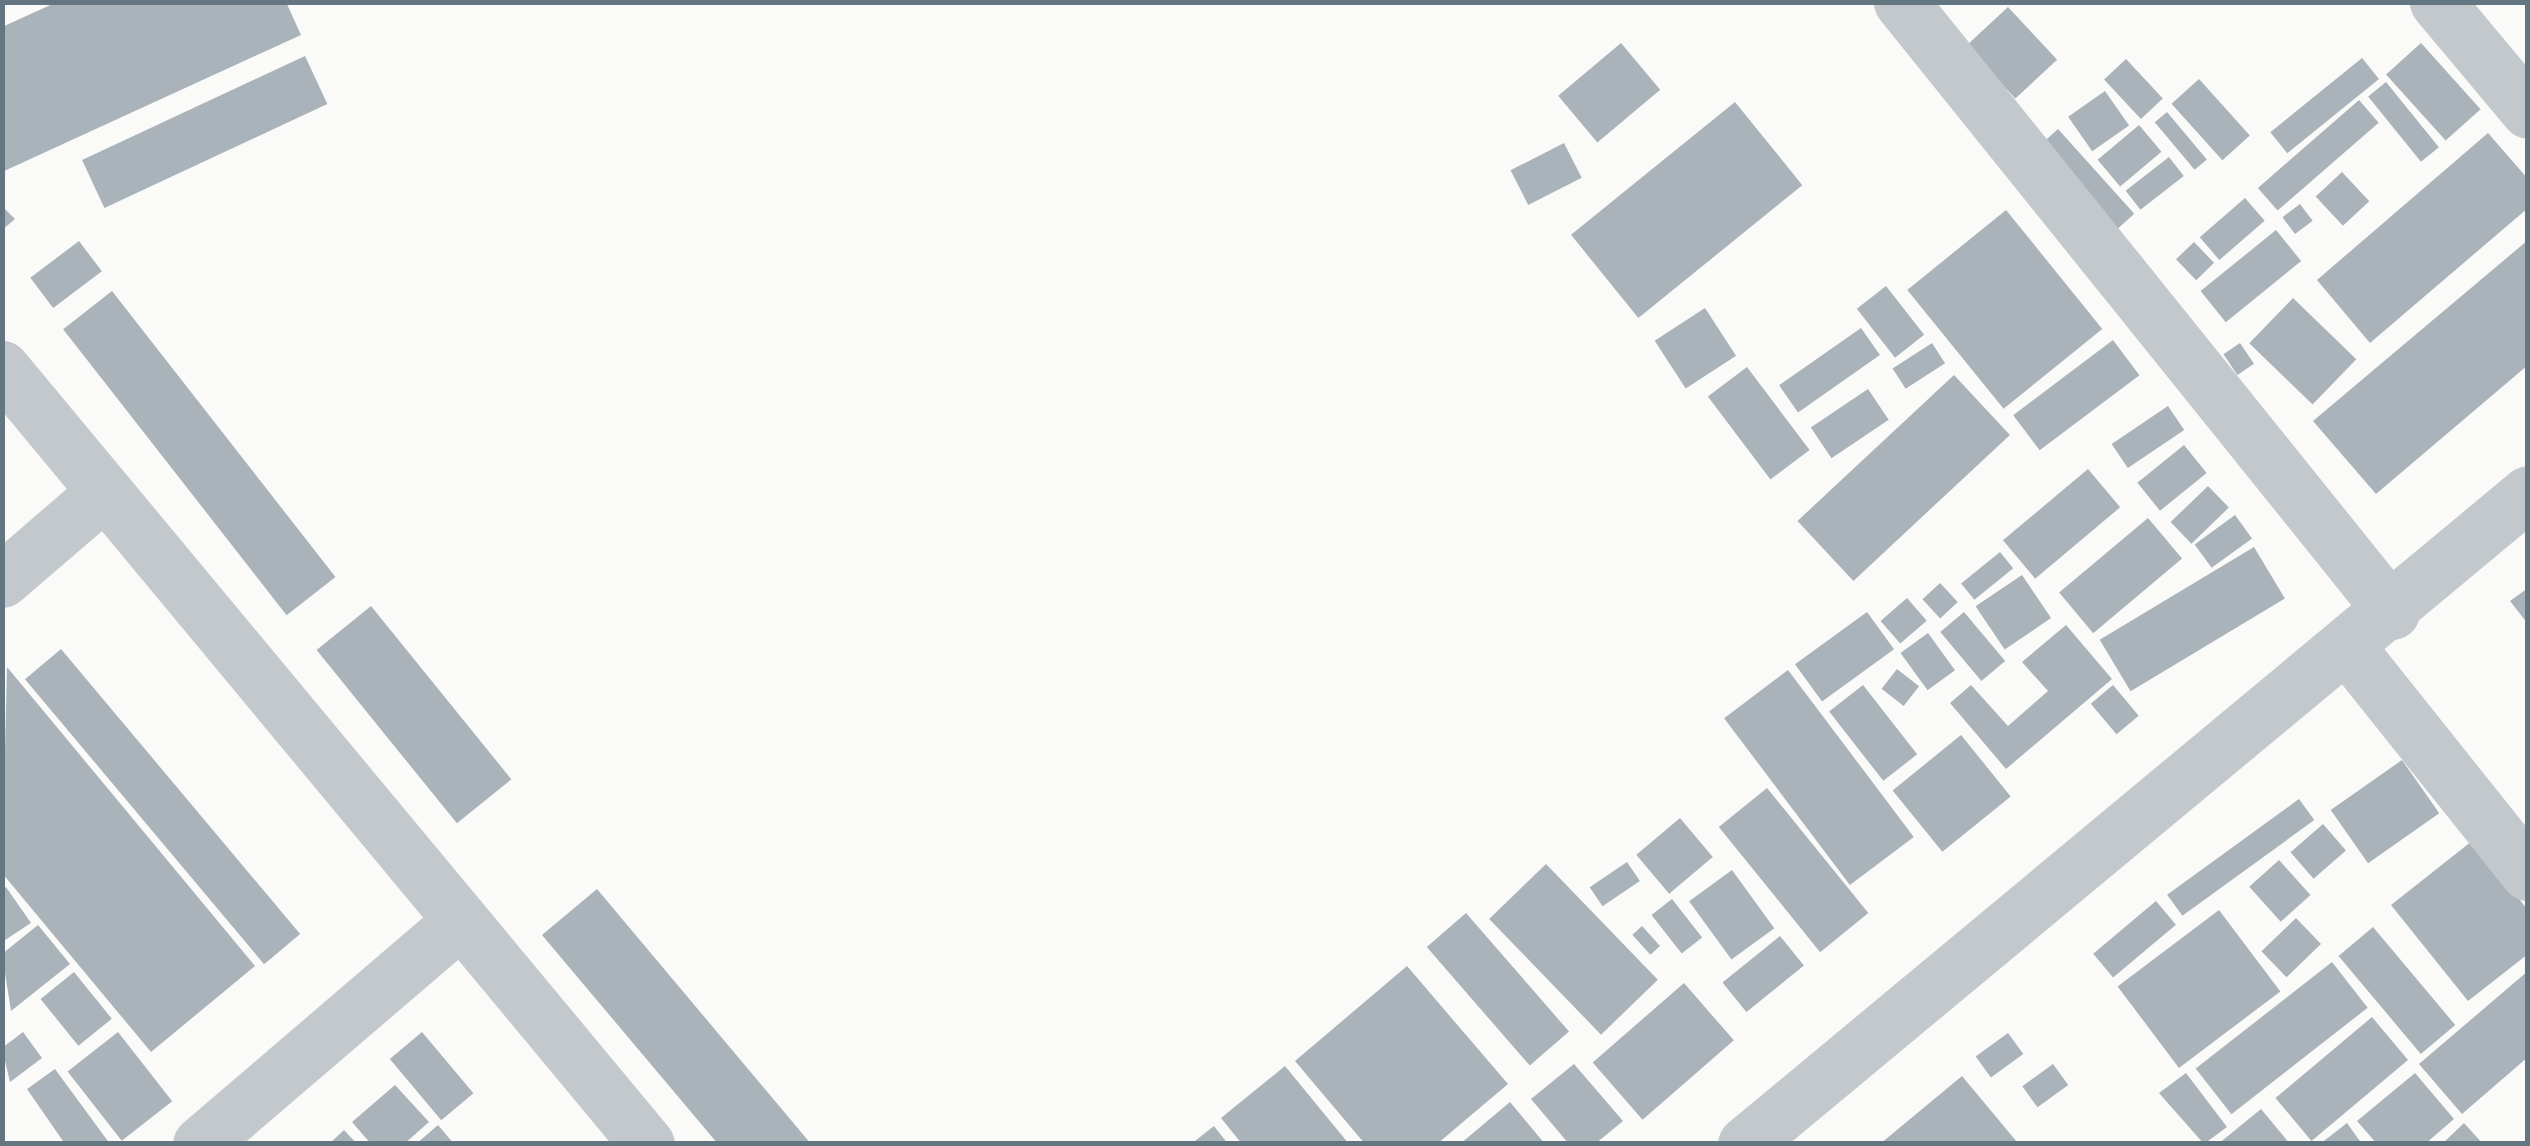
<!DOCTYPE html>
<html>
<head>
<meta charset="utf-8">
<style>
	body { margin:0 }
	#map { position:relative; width:2530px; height:1146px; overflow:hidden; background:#fafaf8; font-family:"Fira Sans Condensed",sans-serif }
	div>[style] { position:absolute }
	.building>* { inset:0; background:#aab3b9; transform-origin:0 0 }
	.minor>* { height:55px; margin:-27.5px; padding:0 27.5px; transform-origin:27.5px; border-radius:27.5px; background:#c3c8cc }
	.tertiary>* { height:55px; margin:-27.5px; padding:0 27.5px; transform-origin:27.5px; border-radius:27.5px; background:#c3c8cc }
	span { translate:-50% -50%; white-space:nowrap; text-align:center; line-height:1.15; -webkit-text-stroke:10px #fff; paint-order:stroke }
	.frame { position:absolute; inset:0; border:5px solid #657683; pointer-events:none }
</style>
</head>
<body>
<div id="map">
	<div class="building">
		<div style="clip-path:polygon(57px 2px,286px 2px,301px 35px,2px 172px,2px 27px)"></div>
		<div style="left:2008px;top:7px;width:72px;height:57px;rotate:47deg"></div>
		<div style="left:1621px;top:43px;width:61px;height:82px;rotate:50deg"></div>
		<div style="left:2421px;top:43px;width:89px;height:47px;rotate:48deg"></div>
		<div style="left:305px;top:56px;width:53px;height:246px;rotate:65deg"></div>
		<div style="left:2362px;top:58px;width:27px;height:118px;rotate:51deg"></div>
		<div style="left:2126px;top:59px;width:54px;height:30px;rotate:47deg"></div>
		<div style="left:2199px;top:79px;width:76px;height:37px;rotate:48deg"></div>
		<div style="left:2386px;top:82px;width:84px;height:23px;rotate:51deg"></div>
		<div style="left:2105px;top:91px;width:42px;height:45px;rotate:55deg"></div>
		<div style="left:2359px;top:100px;width:30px;height:134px;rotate:49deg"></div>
		<div style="left:1735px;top:102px;width:107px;height:211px;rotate:51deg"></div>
		<div style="left:2167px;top:112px;width:62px;height:16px;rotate:50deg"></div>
		<div style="left:2139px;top:125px;width:35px;height:54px;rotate:50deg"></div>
		<div style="left:2058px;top:129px;width:114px;height:25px;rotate:48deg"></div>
		<div style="clip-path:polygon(2488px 133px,2528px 179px,2528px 208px,2370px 343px,2317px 280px)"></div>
		<div style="left:1564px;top:143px;width:39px;height:60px;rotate:63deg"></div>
		<div style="left:2169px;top:157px;width:24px;height:55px;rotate:52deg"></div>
		<div style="left:2342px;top:172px;width:40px;height:36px;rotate:47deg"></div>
		<div style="left:2245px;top:198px;width:30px;height:60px;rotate:49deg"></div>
		<div style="left:2300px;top:204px;width:21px;height:22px;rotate:53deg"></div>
		<div style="clip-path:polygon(2px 206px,15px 219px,2px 230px)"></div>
		<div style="left:2006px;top:210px;width:153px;height:127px;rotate:51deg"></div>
		<div style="left:2276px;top:230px;width:40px;height:97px;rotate:51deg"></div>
		<div style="clip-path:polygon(2528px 240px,2528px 365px,2376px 494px,2313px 421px)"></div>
		<div style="left:79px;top:241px;width:38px;height:61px;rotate:53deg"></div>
		<div style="left:2194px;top:242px;width:29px;height:25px;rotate:46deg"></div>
		<div style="left:1886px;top:286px;width:62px;height:37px;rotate:52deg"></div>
		<div style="left:112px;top:291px;width:363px;height:62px;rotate:52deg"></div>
		<div style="left:2293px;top:298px;width:88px;height:63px;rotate:44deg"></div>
		<div style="left:1705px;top:308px;width:57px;height:60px;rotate:57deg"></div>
		<div style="left:1861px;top:328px;width:33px;height:100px;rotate:55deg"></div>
		<div style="left:2113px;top:340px;width:44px;height:125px;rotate:53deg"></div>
		<div style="left:1932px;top:343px;width:24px;height:47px;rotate:57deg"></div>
		<div style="left:2240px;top:343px;width:25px;height:20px;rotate:56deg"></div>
		<div style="left:1747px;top:367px;width:104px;height:49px;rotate:53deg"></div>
		<div style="left:1954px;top:375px;width:82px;height:214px;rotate:47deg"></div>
		<div style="left:1868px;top:389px;width:37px;height:69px;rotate:56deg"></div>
		<div style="left:2168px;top:406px;width:29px;height:68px;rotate:56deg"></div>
		<div style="left:2184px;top:445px;width:36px;height:60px;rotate:51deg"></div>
		<div style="left:2088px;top:469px;width:50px;height:111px;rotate:50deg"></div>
		<div style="left:2208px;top:486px;width:30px;height:52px;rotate:46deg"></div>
		<div style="left:2235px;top:515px;width:29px;height:50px;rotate:54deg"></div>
		<div style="left:2148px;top:518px;width:53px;height:116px;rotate:50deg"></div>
		<div style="left:2254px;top:547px;width:60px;height:180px;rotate:59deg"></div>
		<div style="left:2000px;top:552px;width:21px;height:50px;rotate:51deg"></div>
		<div style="left:2022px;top:575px;width:52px;height:56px;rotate:56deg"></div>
		<div style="left:1940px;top:583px;width:26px;height:24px;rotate:47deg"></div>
		<div style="clip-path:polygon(2528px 588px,2528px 624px,2510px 601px)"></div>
		<div style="left:1907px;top:598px;width:30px;height:35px;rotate:49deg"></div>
		<div style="left:371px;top:606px;width:223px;height:70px;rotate:51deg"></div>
		<div style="left:1867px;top:612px;width:46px;height:89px;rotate:54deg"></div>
		<div style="left:1964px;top:612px;width:64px;height:31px;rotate:50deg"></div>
		<div style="clip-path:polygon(2066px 625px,2112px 679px,2006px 769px,1950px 703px,1971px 685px,2008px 726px,2048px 691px,2022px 662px)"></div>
		<div style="left:1928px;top:633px;width:46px;height:34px;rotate:54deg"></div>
		<div style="left:61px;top:649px;width:372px;height:47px;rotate:50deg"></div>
		<div style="clip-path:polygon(7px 667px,255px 966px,151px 1052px,2px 873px)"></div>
		<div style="left:1897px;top:669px;width:28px;height:25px;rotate:38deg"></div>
		<div style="left:1788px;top:670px;width:209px;height:80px;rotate:53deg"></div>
		<div style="left:1863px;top:685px;width:88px;height:43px;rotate:52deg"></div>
		<div style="left:2113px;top:685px;width:40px;height:29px;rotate:50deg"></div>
		<div style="left:1961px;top:735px;width:79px;height:88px;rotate:51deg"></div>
		<div style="left:2402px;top:760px;width:65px;height:87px;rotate:55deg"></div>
		<div style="left:1767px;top:788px;width:161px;height:62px;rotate:51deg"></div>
		<div style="left:2299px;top:799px;width:26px;height:163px;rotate:54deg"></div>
		<div style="left:1680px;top:818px;width:51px;height:57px;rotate:50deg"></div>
		<div style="left:2323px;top:824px;width:35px;height:43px;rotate:49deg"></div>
		<div style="clip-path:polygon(2472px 841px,2528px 910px,2528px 954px,2468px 1001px,2391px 905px)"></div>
		<div style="left:2279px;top:860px;width:47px;height:40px;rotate:48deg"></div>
		<div style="left:1627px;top:862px;width:23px;height:45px;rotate:56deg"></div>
		<div style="left:1546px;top:864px;width:161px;height:79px;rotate:46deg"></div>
		<div style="left:1732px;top:870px;width:72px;height:53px;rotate:54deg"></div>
		<div style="clip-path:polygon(6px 887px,31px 923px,2px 942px,2px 890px)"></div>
		<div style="clip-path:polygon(597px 889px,811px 1144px,718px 1144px,542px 935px)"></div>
		<div style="left:1672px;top:899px;width:49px;height:26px;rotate:52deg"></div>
		<div style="left:2156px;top:901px;width:31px;height:82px;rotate:50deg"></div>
		<div style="left:2219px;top:910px;width:102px;height:127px;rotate:53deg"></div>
		<div style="left:1466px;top:913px;width:157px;height:52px;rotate:49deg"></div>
		<div style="left:2296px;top:918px;width:36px;height:48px;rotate:46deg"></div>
		<div style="clip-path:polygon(38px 925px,70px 964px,11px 1011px,2px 954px)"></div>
		<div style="left:1642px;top:926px;width:27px;height:13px;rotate:48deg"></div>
		<div style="left:2373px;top:927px;width:128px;height:45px;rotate:50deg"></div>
		<div style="left:1780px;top:936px;width:38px;height:74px;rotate:51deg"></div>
		<div style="left:2332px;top:962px;width:58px;height:173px;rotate:52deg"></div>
		<div style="clip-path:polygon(1407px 966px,1508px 1084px,1437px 1144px,1365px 1144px,1295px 1061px)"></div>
		<div style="clip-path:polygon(2528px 971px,2528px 1057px,2462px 1114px,2419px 1064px)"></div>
		<div style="left:74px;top:972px;width:60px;height:43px;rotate:51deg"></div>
		<div style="left:1684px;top:983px;width:76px;height:121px;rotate:49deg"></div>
		<div style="left:2372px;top:1017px;width:56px;height:126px;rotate:50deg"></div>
		<div style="clip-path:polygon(23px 1032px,42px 1058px,10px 1082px,2px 1048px)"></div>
		<div style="left:118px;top:1032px;width:88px;height:64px;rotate:52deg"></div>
		<div style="left:422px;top:1032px;width:80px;height:42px;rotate:50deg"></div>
		<div style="left:2008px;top:1033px;width:26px;height:40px;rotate:54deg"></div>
		<div style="clip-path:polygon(1574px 1064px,1623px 1121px,1595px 1144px,1569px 1144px,1531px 1099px)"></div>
		<div style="left:2053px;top:1064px;width:26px;height:38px;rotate:54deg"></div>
		<div style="clip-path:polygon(1285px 1066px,1349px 1144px,1242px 1144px,1221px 1118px)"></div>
		<div style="clip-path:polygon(55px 1069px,110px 1144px,65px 1144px,27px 1089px)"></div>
		<div style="clip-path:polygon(2186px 1073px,2227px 1127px,2204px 1144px,2159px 1093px)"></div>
		<div style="clip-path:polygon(2415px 1073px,2454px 1119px,2425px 1144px,2377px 1144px,2357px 1121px)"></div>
		<div style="clip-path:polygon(1962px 1076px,2017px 1142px,1880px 1144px)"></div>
		<div style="clip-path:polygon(395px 1085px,429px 1122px,404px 1144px,371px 1144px,352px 1122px)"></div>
		<div style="clip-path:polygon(1510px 1102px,1545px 1144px,1460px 1144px)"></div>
		<div style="clip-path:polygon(2261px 1109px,2290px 1144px,2218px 1144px)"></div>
		<div style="clip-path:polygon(2347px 1123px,2362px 1144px,2320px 1144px)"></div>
		<div style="clip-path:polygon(2464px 1123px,2483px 1144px,2442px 1144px)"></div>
		<div style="clip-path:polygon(438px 1125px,454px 1144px,416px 1144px)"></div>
		<div style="clip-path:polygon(1214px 1126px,1228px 1144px,1191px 1144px)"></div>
		<div style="clip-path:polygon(344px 1130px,357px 1144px,329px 1144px)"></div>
	</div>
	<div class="minor">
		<div style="left:1901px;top:2px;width:783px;rotate:51.17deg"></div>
		<div style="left:2437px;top:2px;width:142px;rotate:50.1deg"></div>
		<div style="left:2px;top:580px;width:132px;rotate:-40.7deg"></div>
		<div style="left:2349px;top:649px;width:287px;rotate:51.4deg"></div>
		<div style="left:200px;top:1144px;width:343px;rotate:-40.6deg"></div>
	</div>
	<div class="tertiary">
		<div style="left:2px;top:368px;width:1009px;rotate:50.27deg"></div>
		<div style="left:1745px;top:1144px;width:1018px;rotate:-39.74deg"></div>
	</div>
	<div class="frame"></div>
</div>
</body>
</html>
